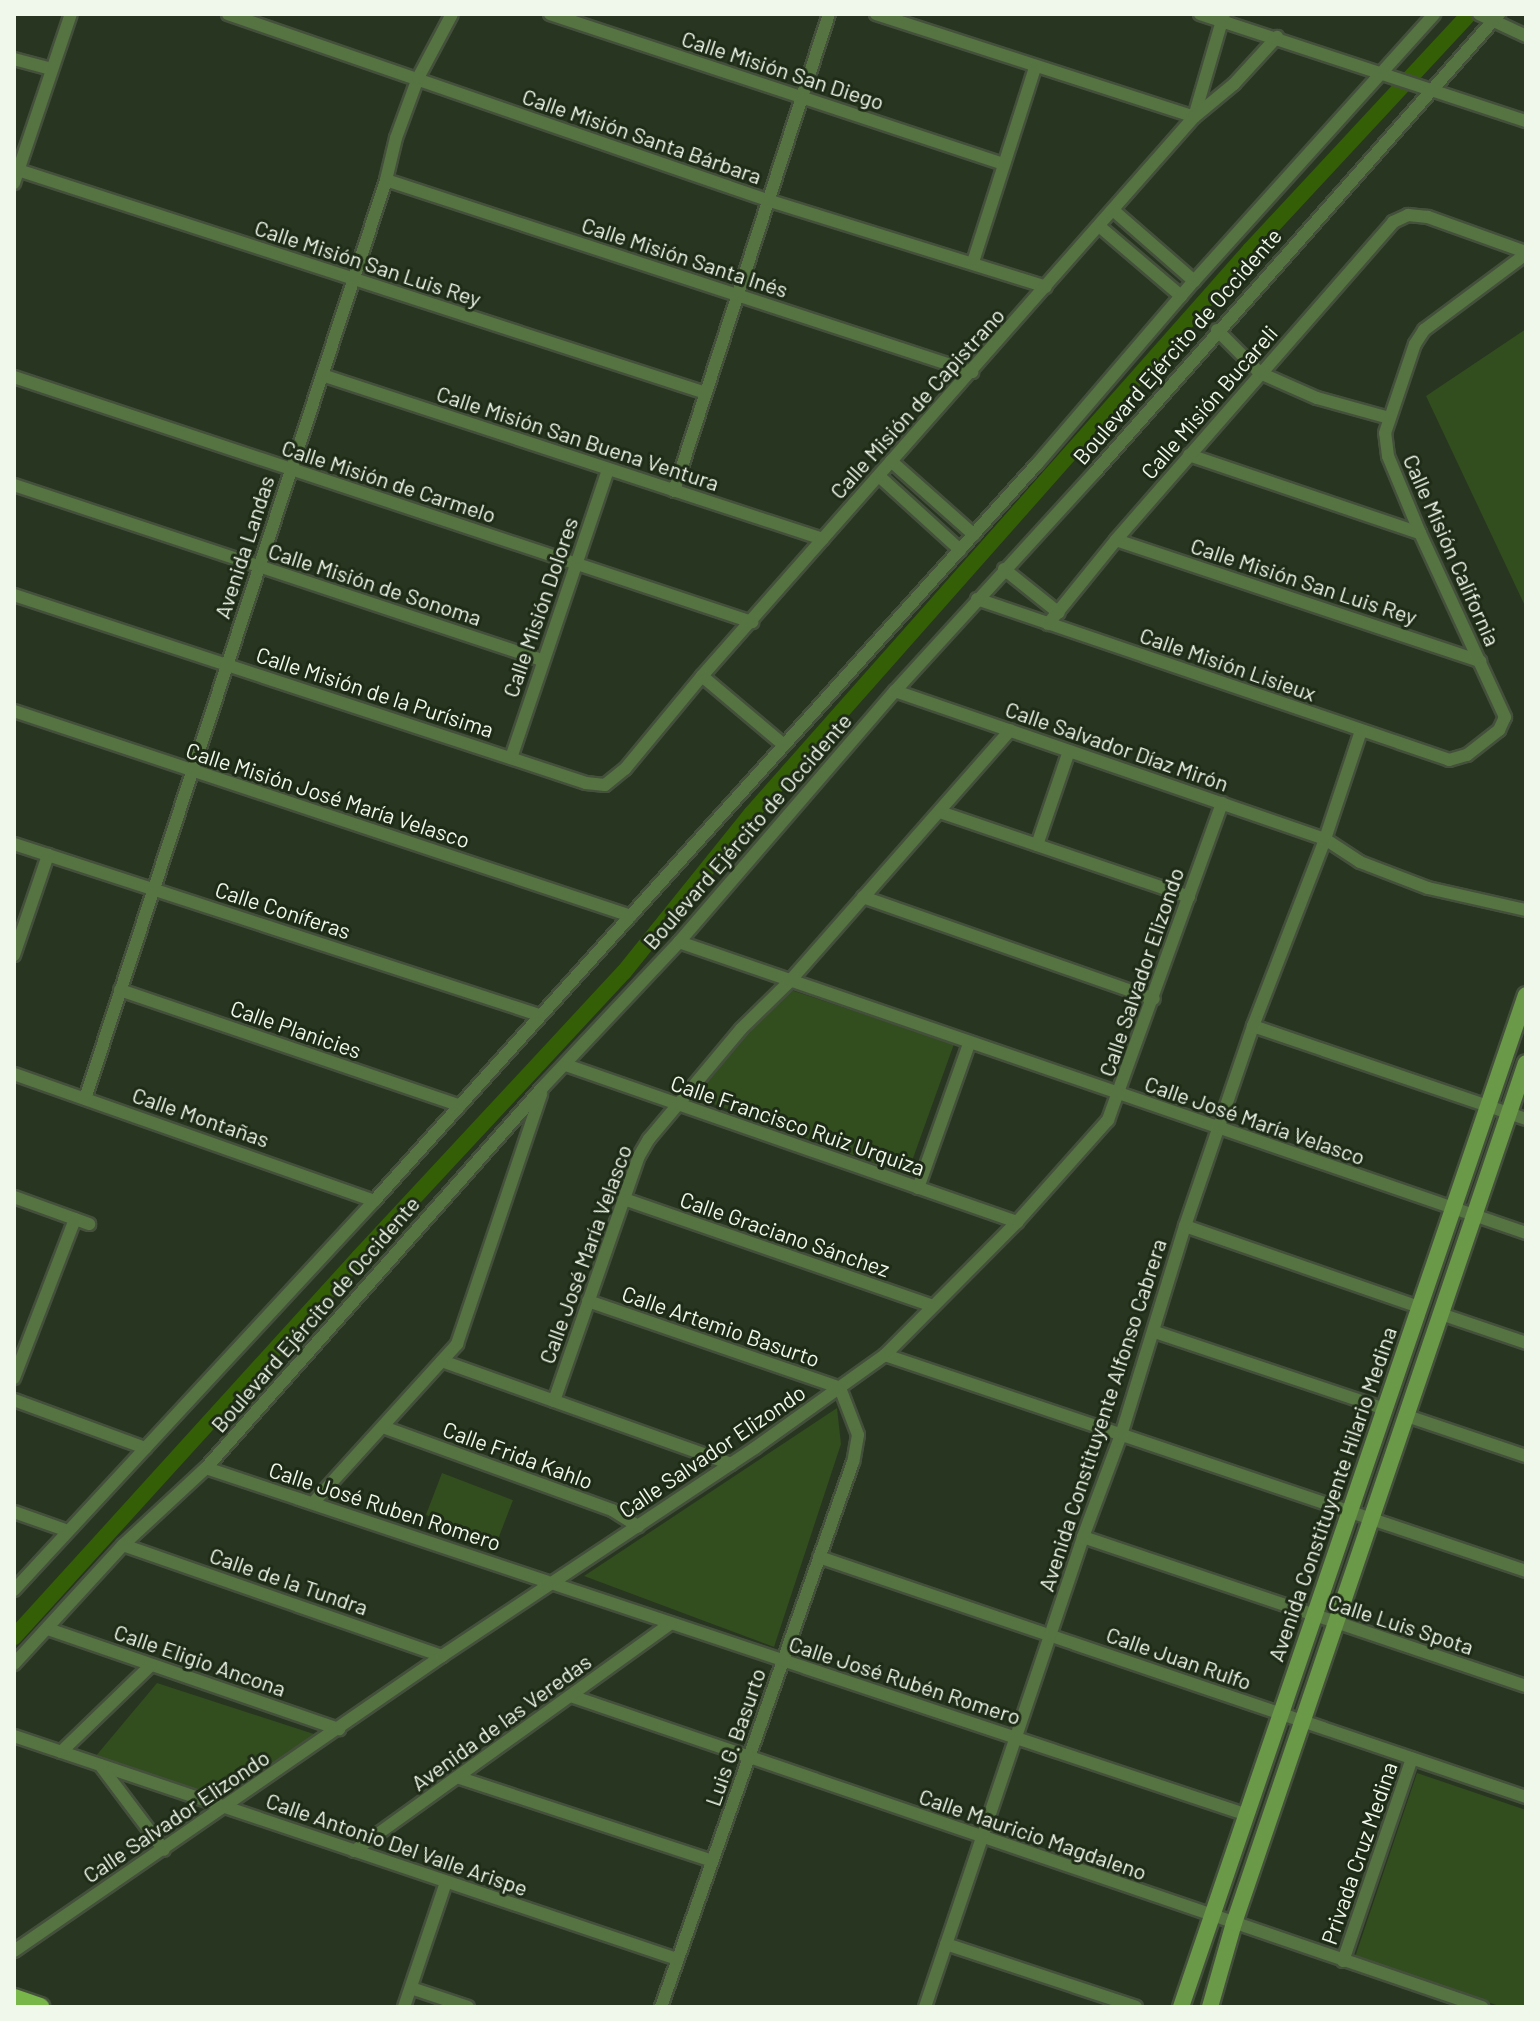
<!DOCTYPE html>
<html>
<head>
<meta charset="utf-8">
<style>
	body { margin:0 }
	#map { position:relative; width:1540px; height:2021px; overflow:hidden; background:#283520; font-family:Barlow,sans-serif }
	div>[style] { position:absolute }
	.green>* { inset:0; background:#324d1e; transform-origin:0 0 }
	.canal>* { height:16px; margin:-8px; padding:0 8px; transform-origin:8px; border-radius:8px; background:#345f06 }
	.roads { filter:drop-shadow(2px 0 #44503c) drop-shadow(-2px 0 #44503c) drop-shadow(0 2px #44503c) drop-shadow(0 -2px #44503c) }
	.street>* { height:12px; margin:-6px; padding:0 6px; transform-origin:6px; border-radius:6px; background:#567442 }
	.secondary>* { height:16px; margin:-8px; padding:0 8px; transform-origin:8px; border-radius:8px; background:#6a9947 }
	.primary>* { height:18px; margin:-9px; padding:0 9px; transform-origin:9px; border-radius:9px; background:#79b64a }
	span { translate:-50% -50%; white-space:nowrap; text-align:center; line-height:1.15; -webkit-text-stroke:6px #1e2b16; paint-order:stroke }
	.street-label { font-size:22px; color:#f0f8eb }
	.frame { position:absolute; inset:0; border:16px solid #f0f8eb; pointer-events:none }
</style>
</head>
<body>
<div id="map">
	<div class="green">
		<div style="clip-path:polygon(1526px 329px,1526px 608px,1426px 396px)"></div>
		<div style="clip-path:polygon(788px 989px,954px 1044px,907px 1175px,686px 1094px)"></div>
		<div style="clip-path:polygon(837px 1408px,841px 1444px,774px 1647px,584px 1576px)"></div>
		<div style="left:442px;top:1473px;width:76px;height:45px;rotate:21deg"></div>
		<div style="clip-path:polygon(157px 1683px,320px 1736px,228px 1800px,95px 1757px)"></div>
		<div style="clip-path:polygon(1417px 1773px,1526px 1810px,1526px 2007px,1502px 2007px,1355px 1957px)"></div>
	</div>
	<div class="canal">
		<div style="left:14px;top:1637px;width:513px;rotate:-47.76deg"></div>
		<div style="left:359px;top:1257px;width:389px;rotate:-47.1deg"></div>
		<div style="left:624px;top:972px;width:203px;rotate:-51.2deg"></div>
		<div style="left:751px;top:814px;width:753px;rotate:-48.5deg"></div>
		<div style="left:1250px;top:250px;width:322px;rotate:-47.1deg"></div>
	</div>
	<div class="roads">
		<div class="street">
			<div style="left:228px;top:14px;width:570px;rotate:19.04deg"></div>
			<div style="left:767px;top:200px;width:292px;rotate:17.3deg"></div>
			<div style="left:550px;top:14px;width:478px;rotate:18.3deg"></div>
			<div style="left:876px;top:14px;width:334px;rotate:17.9deg"></div>
			<div style="left:1194px;top:117px;width:107px;rotate:-73.8deg"></div>
			<div style="left:1200px;top:14px;width:343px;rotate:18.2deg"></div>
			<div style="left:1479px;top:14px;width:52px;rotate:25.1deg"></div>
			<div style="left:14px;top:59px;width:38px;rotate:15deg"></div>
			<div style="left:18px;top:170px;width:723px;rotate:17.96deg"></div>
			<div style="left:386px;top:180px;width:617px;rotate:18.14deg"></div>
			<div style="left:14px;top:183px;width:178px;rotate:-71.4deg"></div>
			<div style="left:1113px;top:210px;width:108px;rotate:41.2deg"></div>
			<div style="left:1099px;top:226px;width:108px;rotate:40.5deg"></div>
			<div style="left:973px;top:262px;width:204px;rotate:-72.3deg"></div>
			<div style="left:1217px;top:330px;width:61px;rotate:45deg"></div>
			<div style="left:1260px;top:373px;width:62px;rotate:23.7deg"></div>
			<div style="left:1317px;top:398px;width:75px;rotate:15.5deg"></div>
			<div style="left:322px;top:375px;width:527px;rotate:18.13deg"></div>
			<div style="left:14px;top:377px;width:778px;rotate:18.37deg"></div>
			<div style="left:1189px;top:455px;width:244px;rotate:18.7deg"></div>
			<div style="left:891px;top:461px;width:111px;rotate:41.7deg"></div>
			<div style="left:879px;top:476px;width:110px;rotate:42.4deg"></div>
			<div style="left:14px;top:485px;width:556px;rotate:18.34deg"></div>
			<div style="left:674px;top:491px;width:502px;rotate:-72deg"></div>
			<div style="left:1116px;top:540px;width:384px;rotate:18.4deg"></div>
			<div style="left:1004px;top:569px;width:70px;rotate:38.7deg"></div>
			<div style="left:14px;top:595px;width:602px;rotate:18.19deg"></div>
			<div style="left:586px;top:783px;width:19px;rotate:6deg"></div>
			<div style="left:605px;top:785px;width:26px;rotate:-39deg"></div>
			<div style="left:625px;top:769px;width:121px;rotate:-50.4deg"></div>
			<div style="left:702px;top:676px;width:745px;rotate:-48.65deg"></div>
			<div style="left:1194px;top:117px;width:52px;rotate:-39.5deg"></div>
			<div style="left:1234px;top:84px;width:64px;rotate:-47.5deg"></div>
			<div style="left:977px;top:599px;width:499px;rotate:18.8deg"></div>
			<div style="left:1449px;top:760px;width:19px;rotate:-16deg"></div>
			<div style="left:1467px;top:755px;width:41px;rotate:-38deg"></div>
			<div style="left:1499px;top:730px;width:14px;rotate:-65deg"></div>
			<div style="left:1505px;top:717px;width:203px;rotate:-114.8deg"></div>
			<div style="left:1420px;top:533px;width:83px;rotate:-112.6deg"></div>
			<div style="left:1388px;top:456px;width:23px;rotate:-97deg"></div>
			<div style="left:1385px;top:433px;width:94px;rotate:-71.4deg"></div>
			<div style="left:1415px;top:344px;width:17px;rotate:-57deg"></div>
			<div style="left:1424px;top:330px;width:127px;rotate:-36.7deg"></div>
			<div style="left:1048px;top:624px;width:108px;rotate:-51deg"></div>
			<div style="left:1116px;top:540px;width:422px;rotate:-48.9deg"></div>
			<div style="left:1393px;top:222px;width:17px;rotate:-25deg"></div>
			<div style="left:1408px;top:215px;width:20px;rotate:6deg"></div>
			<div style="left:1428px;top:217px;width:104px;rotate:19.7deg"></div>
			<div style="left:702px;top:676px;width:107px;rotate:40.1deg"></div>
			<div style="left:895px;top:691px;width:455px;rotate:19deg"></div>
			<div style="left:1325px;top:839px;width:42px;rotate:33.3deg"></div>
			<div style="left:1360px;top:862px;width:73px;rotate:20.9deg"></div>
			<div style="left:1428px;top:888px;width:100px;rotate:12.7deg"></div>
			<div style="left:14px;top:711px;width:650px;rotate:18.38deg"></div>
			<div style="left:511px;top:758px;width:305px;rotate:-71.4deg"></div>
			<div style="left:940px;top:812px;width:263px;rotate:18.8deg"></div>
			<div style="left:14px;top:844px;width:552px;rotate:18.04deg"></div>
			<div style="left:1037px;top:845px;width:99px;rotate:-71.2deg"></div>
			<div style="left:863px;top:897px;width:308px;rotate:19.3deg"></div>
			<div style="left:679px;top:942px;width:896px;rotate:18.96deg"></div>
			<div style="left:14px;top:955px;width:106px;rotate:-71.2deg"></div>
			<div style="left:120px;top:990px;width:359px;rotate:18.8deg"></div>
			<div style="left:1253px;top:1026px;width:288px;rotate:18.8deg"></div>
			<div style="left:566px;top:1065px;width:478px;rotate:19.2deg"></div>
			<div style="left:14px;top:1074px;width:382px;rotate:19.4deg"></div>
			<div style="left:85px;top:1099px;width:967px;rotate:-71.86deg"></div>
			<div style="left:386px;top:180px;width:43px;rotate:-76.6deg"></div>
			<div style="left:396px;top:138px;width:64px;rotate:-69.9deg"></div>
			<div style="left:418px;top:78px;width:72px;rotate:-62deg"></div>
			<div style="left:918px;top:1188px;width:153px;rotate:-70.5deg"></div>
			<div style="left:14px;top:1197px;width:80px;rotate:19.8deg"></div>
			<div style="left:624px;top:1199px;width:327px;rotate:19.1deg"></div>
			<div style="left:1185px;top:1226px;width:248px;rotate:19.1deg"></div>
			<div style="left:588px;top:1301px;width:267px;rotate:19deg"></div>
			<div style="left:840px;top:1388px;width:50px;rotate:69deg"></div>
			<div style="left:858px;top:1435px;width:27px;rotate:100deg"></div>
			<div style="left:853px;top:1462px;width:578px;rotate:109.41deg"></div>
			<div style="left:1441px;top:1314px;width:90px;rotate:18.8deg"></div>
			<div style="left:1155px;top:1332px;width:243px;rotate:18.5deg"></div>
			<div style="left:885px;top:1355px;width:676px;rotate:18.62deg"></div>
			<div style="left:442px;top:1361px;width:307px;rotate:19.6deg"></div>
			<div style="left:14px;top:1378px;width:170px;rotate:-69deg"></div>
			<div style="left:14px;top:1400px;width:140px;rotate:20.1deg"></div>
			<div style="left:554px;top:1401px;width:259px;rotate:-70.9deg"></div>
			<div style="left:639px;top:1156px;width:20px;rotate:-60deg"></div>
			<div style="left:649px;top:1139px;width:143px;rotate:-50.1deg"></div>
			<div style="left:741px;top:1029px;width:67px;rotate:-44.4deg"></div>
			<div style="left:789px;top:982px;width:335px;rotate:-48.7deg"></div>
			<div style="left:1407px;top:1416px;width:126px;rotate:18.6deg"></div>
			<div style="left:383px;top:1427px;width:244px;rotate:19.9deg"></div>
			<div style="left:612px;top:1510px;width:31px;rotate:32deg"></div>
			<div style="left:206px;top:1468px;width:1097px;rotate:18.43deg"></div>
			<div style="left:313px;top:1503px;width:215px;rotate:-47.8deg"></div>
			<div style="left:457px;top:1344px;width:264px;rotate:-71.4deg"></div>
			<div style="left:14px;top:1512px;width:57px;rotate:19.4deg"></div>
			<div style="left:1083px;top:1537px;width:467px;rotate:18.6deg"></div>
			<div style="left:123px;top:1545px;width:338px;rotate:19.2deg"></div>
			<div style="left:819px;top:1557px;width:747px;rotate:18.75deg"></div>
			<div style="left:14px;top:1590px;width:530px;rotate:-47.22deg"></div>
			<div style="left:374px;top:1201px;width:991px;rotate:-48.03deg"></div>
			<div style="left:1037px;top:464px;width:241px;rotate:-49.4deg"></div>
			<div style="left:1194px;top:281px;width:359px;rotate:-48deg"></div>
			<div style="left:48px;top:1629px;width:308px;rotate:19deg"></div>
			<div style="left:14px;top:1664px;width:161px;rotate:-47.5deg"></div>
			<div style="left:123px;top:1545px;width:113px;rotate:-42.9deg"></div>
			<div style="left:206px;top:1468px;width:509px;rotate:-48.51deg"></div>
			<div style="left:543px;top:1087px;width:199px;rotate:-46.8deg"></div>
			<div style="left:679px;top:942px;width:331px;rotate:-49.3deg"></div>
			<div style="left:895px;top:691px;width:297px;rotate:-47.6deg"></div>
			<div style="left:1095px;top:472px;width:611px;rotate:-48.58deg"></div>
			<div style="left:571px;top:1696px;width:963px;rotate:18.85deg"></div>
			<div style="left:14px;top:1736px;width:699px;rotate:18.59deg"></div>
			<div style="left:61px;top:1752px;width:125px;rotate:-44deg"></div>
			<div style="left:100px;top:1765px;width:106px;rotate:53deg"></div>
			<div style="left:460px;top:1778px;width:265px;rotate:18.2deg"></div>
			<div style="left:354px;top:1851px;width:390px;rotate:-35.7deg"></div>
			<div style="left:946px;top:1944px;width:200px;rotate:18.3deg"></div>
			<div style="left:14px;top:1951px;width:520px;rotate:-34.58deg"></div>
			<div style="left:442px;top:1656px;width:376px;rotate:-33.6deg"></div>
			<div style="left:755px;top:1448px;width:160px;rotate:-35.6deg"></div>
			<div style="left:885px;top:1355px;width:187px;rotate:-45.2deg"></div>
			<div style="left:1017px;top:1222px;width:137px;rotate:-48.3deg"></div>
			<div style="left:1108px;top:1120px;width:337px;rotate:-70.2deg"></div>
			<div style="left:1343px;top:1961px;width:214px;rotate:-71.2deg"></div>
			<div style="left:411px;top:1988px;width:60px;rotate:18.4deg"></div>
			<div style="left:404px;top:2007px;width:132px;rotate:-71.4deg"></div>
			<div style="left:925px;top:2007px;width:496px;rotate:-71.4deg"></div>
			<div style="left:1083px;top:1537px;width:112px;rotate:-69.6deg"></div>
			<div style="left:1122px;top:1432px;width:215px;rotate:-73deg"></div>
			<div style="left:1185px;top:1226px;width:211px;rotate:-71.2deg"></div>
			<div style="left:1253px;top:1026px;width:200px;rotate:-68.9deg"></div>
			<div style="left:1325px;top:839px;width:114px;rotate:-71.6deg"></div>
		</div>
		<div class="secondary">
			<div style="left:1181px;top:2007px;width:1069px;rotate:-71.18deg"></div>
			<div style="left:1210px;top:2007px;width:87px;rotate:-74.1deg"></div>
			<div style="left:1234px;top:1923px;width:908px;rotate:-71.25deg"></div>
		</div>
		<div class="primary">
			<div style="left:14px;top:1998px;width:28px;rotate:19deg"></div>
		</div>
	</div>
	<div class="street-label">
		<span style="left:783px;top:70px;rotate:18deg">Calle Misión San Diego</span>
		<span style="left:642px;top:136px;rotate:19deg">Calle Misión Santa Bárbara</span>
		<span style="left:685px;top:257px;rotate:18deg">Calle Misión Santa Inés</span>
		<span style="left:368px;top:263px;rotate:18deg">Calle Misión San Luis Rey</span>
		<span style="left:1177px;top:346px;rotate:-49deg">Boulevard Ejército de Occidente</span>
		<span style="left:1209px;top:402px;rotate:-49deg">Calle Misión Bucareli</span>
		<span style="left:917px;top:403px;rotate:-48deg">Calle Misión de Capistrano</span>
		<span style="left:578px;top:438px;rotate:18deg">Calle Misión San Buena Ventura</span>
		<span style="left:389px;top:481px;rotate:18deg">Calle Misión de Carmelo</span>
		<span style="left:244px;top:547px;rotate:-72deg">Avenida Landas</span>
		<span style="left:1452px;top:550px;rotate:66deg">Calle Misión California</span>
		<span style="left:1304px;top:581px;rotate:18deg">Calle Misión San Luis Rey</span>
		<span style="left:375px;top:584px;rotate:18deg">Calle Misión de Sonoma</span>
		<span style="left:540px;top:607px;rotate:-71deg">Calle Misión Dolores</span>
		<span style="left:1228px;top:664px;rotate:19deg">Calle Misión Lisieux</span>
		<span style="left:375px;top:692px;rotate:18deg">Calle Misión de la Purísima</span>
		<span style="left:1117px;top:746px;rotate:19deg">Calle Salvador Díaz Mirón</span>
		<span style="left:328px;top:795px;rotate:18deg">Calle Misión José María Velasco</span>
		<span style="left:747px;top:831px;rotate:-49deg">Boulevard Ejército de Occidente</span>
		<span style="left:283px;top:910px;rotate:18deg">Calle Coníferas</span>
		<span style="left:1141px;top:972px;rotate:-71deg">Calle Salvador Elizondo</span>
		<span style="left:296px;top:1029px;rotate:19deg">Calle Planicies</span>
		<span style="left:201px;top:1117px;rotate:19deg">Calle Montañas</span>
		<span style="left:1255px;top:1120px;rotate:19deg">Calle José María Velasco</span>
		<span style="left:798px;top:1125px;rotate:19deg">Calle Francisco Ruiz Urquiza</span>
		<span style="left:785px;top:1234px;rotate:19deg">Calle Graciano Sánchez</span>
		<span style="left:585px;top:1254px;rotate:-70deg">Calle José María Velasco</span>
		<span style="left:315px;top:1314px;rotate:-49deg">Boulevard Ejército de Occidente</span>
		<span style="left:721px;top:1326px;rotate:19deg">Calle Artemio Basurto</span>
		<span style="left:1102px;top:1415px;rotate:-72deg">Avenida Constituyente Alfonso Cabrera</span>
		<span style="left:712px;top:1451px;rotate:-34deg">Calle Salvador Elizondo</span>
		<span style="left:518px;top:1455px;rotate:20deg">Calle Frida Kahlo</span>
		<span style="left:1332px;top:1494px;rotate:-71deg">Avenida Constituyente Hilario Medina</span>
		<span style="left:385px;top:1506px;rotate:18deg">Calle José Ruben Romero</span>
		<span style="left:289px;top:1581px;rotate:19deg">Calle de la Tundra</span>
		<span style="left:1401px;top:1624px;rotate:18deg">Calle Luis Spota</span>
		<span style="left:1179px;top:1658px;rotate:19deg">Calle Juan Rulfo</span>
		<span style="left:200px;top:1660px;rotate:19deg">Calle Eligio Ancona</span>
		<span style="left:905px;top:1680px;rotate:18deg">Calle José Rubén Romero</span>
		<span style="left:501px;top:1722px;rotate:-36deg">Avenida de las Veredas</span>
		<span style="left:735px;top:1737px;rotate:-71deg">Luis G. Basurto</span>
		<span style="left:176px;top:1816px;rotate:-34deg">Calle Salvador Elizondo</span>
		<span style="left:1033px;top:1834px;rotate:19deg">Calle Mauricio Magdaleno</span>
		<span style="left:397px;top:1844px;rotate:19deg">Calle Antonio Del Valle Arispe</span>
		<span style="left:1359px;top:1853px;rotate:-71deg">Privada Cruz Medina</span>
	</div>
	<div class="frame"></div>
</div>
</body>
</html>
